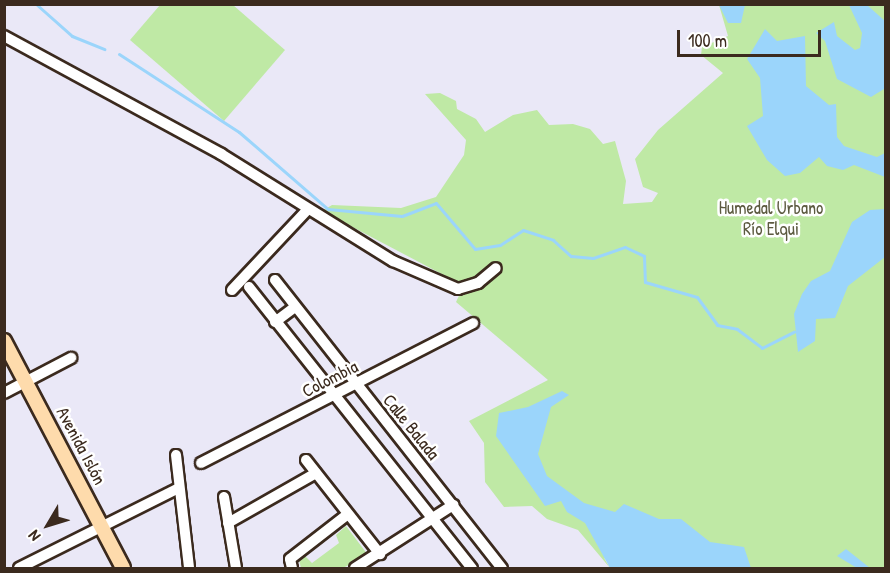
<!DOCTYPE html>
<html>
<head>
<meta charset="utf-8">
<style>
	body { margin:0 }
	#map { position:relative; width:890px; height:573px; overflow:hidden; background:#eae8f7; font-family:"Patrick Hand",sans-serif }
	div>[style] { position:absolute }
	.green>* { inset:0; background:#bfe9a5 }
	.water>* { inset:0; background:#9bd5fb }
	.stream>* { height:3px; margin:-1.5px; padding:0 1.5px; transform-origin:1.5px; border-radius:1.5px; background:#9bd5fb }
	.roads { filter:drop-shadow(2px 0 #3b2a1e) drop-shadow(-2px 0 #3b2a1e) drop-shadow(0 2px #3b2a1e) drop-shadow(0 -2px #3b2a1e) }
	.minor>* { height:10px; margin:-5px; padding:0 5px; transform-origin:5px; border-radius:5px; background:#fff }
	.major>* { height:14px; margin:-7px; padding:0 7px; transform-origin:7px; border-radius:7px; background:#fedbac }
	span { translate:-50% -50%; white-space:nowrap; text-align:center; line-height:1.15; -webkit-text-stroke:5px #fff; paint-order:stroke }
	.park-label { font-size:18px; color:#5c5a40 }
	.street-label { font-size:18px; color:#3b2a1e }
	.frame { position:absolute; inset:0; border:6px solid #3b2a1e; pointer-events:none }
	.north { position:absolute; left:18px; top:495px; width:60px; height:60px; -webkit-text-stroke:4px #fff; paint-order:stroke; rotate:232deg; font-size:16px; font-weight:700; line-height:24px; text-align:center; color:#3b2a1e }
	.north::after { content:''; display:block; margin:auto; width:21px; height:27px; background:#3b2a1e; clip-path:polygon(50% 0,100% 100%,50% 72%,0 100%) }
	.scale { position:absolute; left:677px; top:30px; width:144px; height:27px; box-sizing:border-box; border:3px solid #3b2a1e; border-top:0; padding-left:8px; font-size:18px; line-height:21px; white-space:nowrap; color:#3b2a1e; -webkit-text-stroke:4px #fff; paint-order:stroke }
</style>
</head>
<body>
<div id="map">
	<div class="green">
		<div style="clip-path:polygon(160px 5px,233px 5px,285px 50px,224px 121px,130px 40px)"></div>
		<div style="clip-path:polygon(719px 5px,885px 5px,885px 568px,617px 568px,604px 558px,610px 568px,578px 530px,547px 519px,532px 506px,504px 507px,485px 482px,484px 443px,469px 421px,548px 380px,456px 302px,466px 281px,455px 281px,322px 211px,332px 205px,401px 208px,436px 197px,464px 155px,466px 140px,425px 94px,440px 93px,456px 101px,457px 109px,476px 119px,485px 132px,513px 115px,537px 110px,549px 125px,573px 124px,590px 129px,603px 144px,615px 141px,626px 181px,623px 204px,652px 202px,658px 193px,643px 187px,635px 159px,658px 130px,723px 73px,701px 55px,702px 47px,728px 36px)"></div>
		<div style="clip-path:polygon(346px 526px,368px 555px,343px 568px,301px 568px,299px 560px,305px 556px,312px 563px,339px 543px,336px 535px)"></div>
	</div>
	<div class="water">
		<div style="clip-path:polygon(719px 5px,745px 5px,741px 23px,728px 23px)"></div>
		<div style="clip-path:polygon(849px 5px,867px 5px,885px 21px,884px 89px,871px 97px,837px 79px,825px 41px,816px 33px,834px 22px,837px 36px,855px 50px,860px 48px,862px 33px)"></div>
		<div style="clip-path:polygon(765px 29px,777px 41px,805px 36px,806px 86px,829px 105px,836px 104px,837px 137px,844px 146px,877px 157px,885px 153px,885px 177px,854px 165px,843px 170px,827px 166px,819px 157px,800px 173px,785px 176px,767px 160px,747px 126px,763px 116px,760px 78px,747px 59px)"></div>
		<div style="clip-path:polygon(885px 209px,885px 257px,848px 286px,835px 318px,816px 319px,815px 341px,798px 352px,794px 314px,802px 294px,811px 281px,830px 271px,852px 222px,870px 210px)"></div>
		<div style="clip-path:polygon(562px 391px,569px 395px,551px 407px,538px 454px,547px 476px,584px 503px,615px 512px,624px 504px,659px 519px,681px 519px,710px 542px,744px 547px,751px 568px,610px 568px,585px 523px,567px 512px,561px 501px,545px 506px,496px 436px,499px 413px,528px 407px)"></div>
		<div style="clip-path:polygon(846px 549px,870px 568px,881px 568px,857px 568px,837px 556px)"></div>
	</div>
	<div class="stream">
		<div style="left:36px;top:4px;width:48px;rotate:41.6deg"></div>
		<div style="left:72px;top:36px;width:35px;rotate:22deg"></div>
		<div style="left:119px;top:54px;width:143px;rotate:33deg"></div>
		<div style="left:239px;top:132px;width:118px;rotate:40.9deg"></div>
		<div style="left:328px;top:209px;width:74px;rotate:5.4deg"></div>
		<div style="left:402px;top:216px;width:36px;rotate:-21deg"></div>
		<div style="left:436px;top:203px;width:60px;rotate:49.7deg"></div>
		<div style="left:475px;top:249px;width:25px;rotate:-9deg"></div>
		<div style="left:500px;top:245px;width:27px;rotate:-33deg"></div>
		<div style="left:523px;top:230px;width:32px;rotate:18deg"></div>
		<div style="left:553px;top:240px;width:24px;rotate:42deg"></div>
		<div style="left:571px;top:256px;width:22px;rotate:5deg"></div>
		<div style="left:593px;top:258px;width:34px;rotate:-19deg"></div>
		<div style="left:625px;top:247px;width:21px;rotate:25deg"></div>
		<div style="left:644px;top:256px;width:26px;rotate:88deg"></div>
		<div style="left:645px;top:282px;width:54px;rotate:16.1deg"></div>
		<div style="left:697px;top:297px;width:34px;rotate:54deg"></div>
		<div style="left:717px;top:325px;width:20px;rotate:11deg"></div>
		<div style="left:737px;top:329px;width:31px;rotate:37deg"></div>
		<div style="left:762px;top:348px;width:36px;rotate:-27deg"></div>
	</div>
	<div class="roads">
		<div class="minor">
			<div style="left:4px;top:36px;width:247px;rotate:28.5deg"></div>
			<div style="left:221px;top:154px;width:203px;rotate:31.9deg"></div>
			<div style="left:393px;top:261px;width:71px;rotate:23.3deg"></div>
			<div style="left:458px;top:289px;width:21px;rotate:-17deg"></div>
			<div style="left:478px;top:283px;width:23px;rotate:-40deg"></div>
			<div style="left:275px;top:280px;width:367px;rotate:51.8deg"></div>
			<div style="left:249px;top:287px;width:359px;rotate:51.6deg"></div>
			<div style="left:232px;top:290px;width:111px;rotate:-46.8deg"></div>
			<div style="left:275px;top:322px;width:25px;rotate:-37deg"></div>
			<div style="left:4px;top:393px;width:76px;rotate:-27.6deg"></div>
			<div style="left:176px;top:455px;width:114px;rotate:83.4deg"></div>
			<div style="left:306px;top:460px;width:120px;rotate:51.8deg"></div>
			<div style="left:201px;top:463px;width:306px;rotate:-27.2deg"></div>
			<div style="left:224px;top:497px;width:72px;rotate:80.4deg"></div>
			<div style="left:228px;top:523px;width:101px;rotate:-29.6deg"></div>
			<div style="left:19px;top:568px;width:179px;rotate:-26.6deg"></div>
			<div style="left:292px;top:568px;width:9px;rotate:-103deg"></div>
			<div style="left:290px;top:559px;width:73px;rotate:-37.8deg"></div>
			<div style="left:355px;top:568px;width:117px;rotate:-32.7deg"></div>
		</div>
		<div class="major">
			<div style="left:4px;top:341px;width:256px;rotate:62.3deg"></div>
		</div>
	</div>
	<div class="park-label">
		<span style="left:771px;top:219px">Humedal Urbano<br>Río Elqui</span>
	</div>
	<div class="street-label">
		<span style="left:330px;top:379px;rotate:-27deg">Colombia</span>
		<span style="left:411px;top:427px;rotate:51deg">Calle Balada</span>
		<span style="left:81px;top:446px;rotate:62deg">Avenida Islón</span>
	</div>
	<div class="frame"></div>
	<div class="north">N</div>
	<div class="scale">100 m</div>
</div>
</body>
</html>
